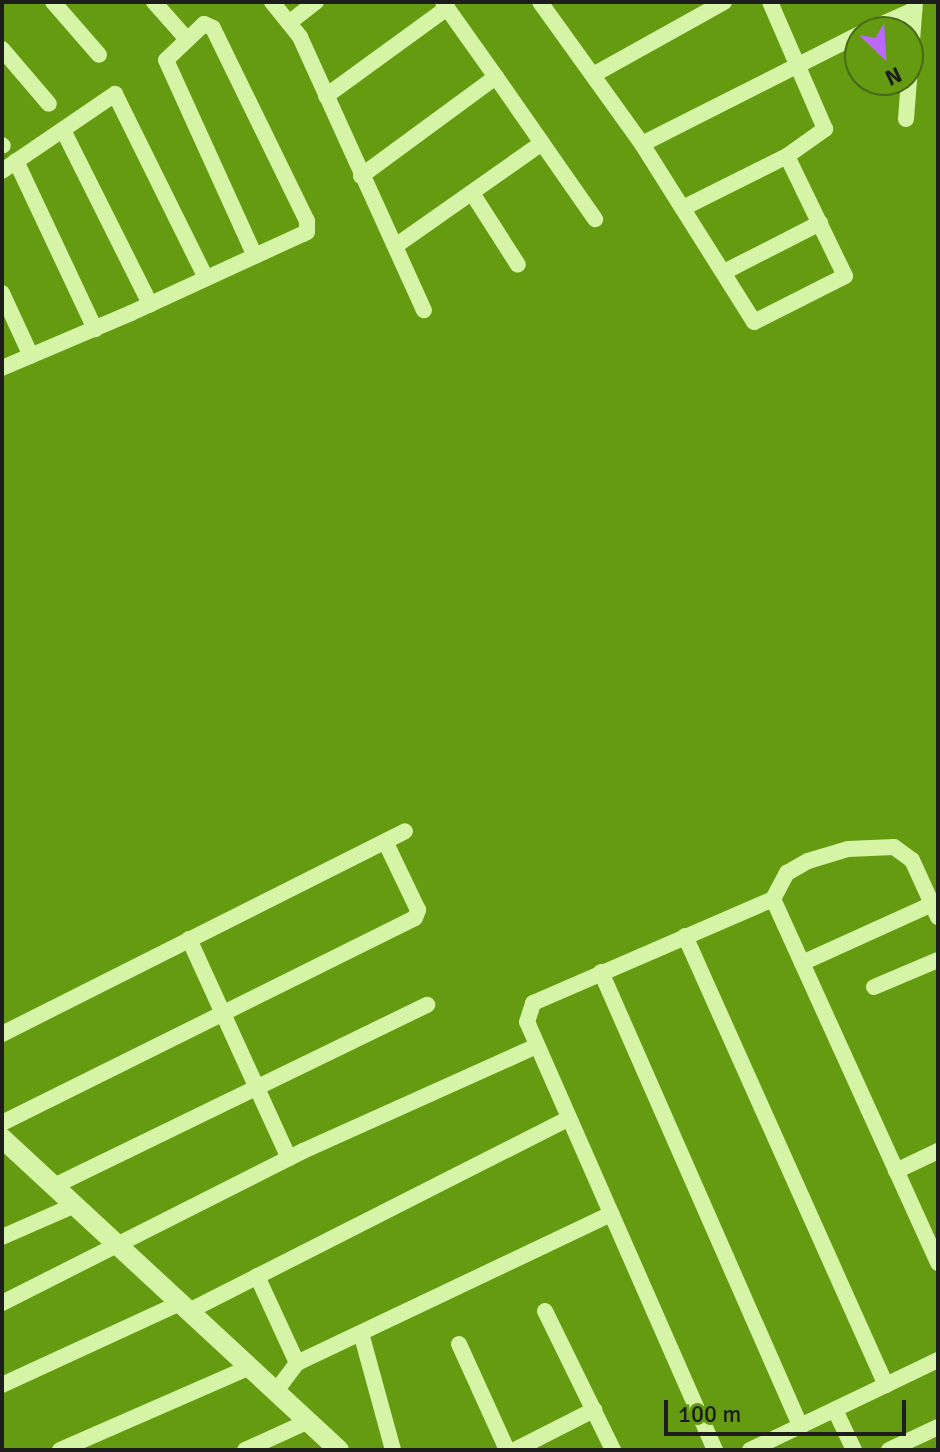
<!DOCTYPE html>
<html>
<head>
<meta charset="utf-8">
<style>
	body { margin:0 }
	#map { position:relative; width:940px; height:1452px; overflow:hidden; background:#649b11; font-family:Signika,sans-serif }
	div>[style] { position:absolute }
	.minor>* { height:16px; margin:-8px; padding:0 8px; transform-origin:8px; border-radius:8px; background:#d6f4a5 }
	.tertiary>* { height:20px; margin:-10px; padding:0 10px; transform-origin:10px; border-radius:10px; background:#d6f4a5 }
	span { translate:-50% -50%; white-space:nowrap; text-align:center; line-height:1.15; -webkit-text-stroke:7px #649b11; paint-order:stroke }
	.frame { position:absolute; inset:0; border:4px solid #1d1d1d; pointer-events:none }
	.north { position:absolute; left:844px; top:16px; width:80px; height:80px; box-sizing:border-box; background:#649b11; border:2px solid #486916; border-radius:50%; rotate:155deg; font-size:22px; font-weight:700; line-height:32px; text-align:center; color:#1d1d1d }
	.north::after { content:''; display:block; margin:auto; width:28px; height:36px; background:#bb68ff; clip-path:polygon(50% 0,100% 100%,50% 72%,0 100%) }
	.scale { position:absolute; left:664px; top:1400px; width:242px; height:36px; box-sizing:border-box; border:4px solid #1d1d1d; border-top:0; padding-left:10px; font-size:24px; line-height:28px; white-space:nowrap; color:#1d1d1d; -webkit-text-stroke:6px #649b11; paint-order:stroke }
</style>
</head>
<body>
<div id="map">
	<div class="minor">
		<div style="left:53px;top:2px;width:70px;rotate:49deg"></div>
		<div style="left:154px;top:2px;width:47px;rotate:48.5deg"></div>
		<div style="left:272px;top:2px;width:45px;rotate:51.3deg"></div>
		<div style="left:300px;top:37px;width:300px;rotate:65.6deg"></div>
		<div style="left:540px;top:2px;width:175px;rotate:54.3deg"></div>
		<div style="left:642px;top:144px;width:210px;rotate:57.8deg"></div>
		<div style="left:754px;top:322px;width:102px;rotate:-26.8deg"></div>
		<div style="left:845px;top:276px;width:133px;rotate:-115.8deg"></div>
		<div style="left:787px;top:156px;width:47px;rotate:-35.4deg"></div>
		<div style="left:825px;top:129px;width:138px;rotate:-113.4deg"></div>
		<div style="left:447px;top:8px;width:85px;rotate:54.6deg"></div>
		<div style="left:290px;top:22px;width:33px;rotate:-38deg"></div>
		<div style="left:864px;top:32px;width:55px;rotate:-23.7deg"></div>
		<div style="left:2px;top:49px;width:72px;rotate:49.5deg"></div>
		<div style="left:593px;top:75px;width:150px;rotate:-29.1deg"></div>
		<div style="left:326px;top:96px;width:150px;rotate:-36deg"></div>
		<div style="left:447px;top:8px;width:7px;rotate:-124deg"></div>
		<div style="left:906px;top:119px;width:117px;rotate:-85.6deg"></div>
		<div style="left:63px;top:130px;width:195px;rotate:63.4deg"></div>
		<div style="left:542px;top:143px;width:93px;rotate:55.1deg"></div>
		<div style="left:642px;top:144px;width:244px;rotate:-26.8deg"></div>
		<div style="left:2px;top:145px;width:1px;rotate:45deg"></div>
		<div style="left:16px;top:161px;width:186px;rotate:64.8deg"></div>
		<div style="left:2px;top:171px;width:137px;rotate:-34.3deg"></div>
		<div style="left:115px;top:94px;width:205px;rotate:63.7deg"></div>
		<div style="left:361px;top:176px;width:167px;rotate:-36.3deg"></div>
		<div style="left:496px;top:77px;width:80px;rotate:55.1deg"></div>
		<div style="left:542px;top:143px;width:177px;rotate:144.9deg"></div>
		<div style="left:472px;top:193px;width:85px;rotate:57.4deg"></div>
		<div style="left:683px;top:208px;width:116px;rotate:-26.6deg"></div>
		<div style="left:724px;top:272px;width:108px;rotate:-27deg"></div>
		<div style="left:2px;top:293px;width:69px;rotate:65.3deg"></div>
		<div style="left:2px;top:368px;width:140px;rotate:-23.1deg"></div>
		<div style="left:131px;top:313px;width:189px;rotate:-24.7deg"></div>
		<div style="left:303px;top:234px;width:4px;rotate:-27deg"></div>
		<div style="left:307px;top:232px;width:11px;rotate:-90deg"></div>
		<div style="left:307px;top:221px;width:215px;rotate:-116deg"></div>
		<div style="left:213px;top:28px;width:10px;rotate:-156deg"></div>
		<div style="left:204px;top:24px;width:52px;rotate:136.5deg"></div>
		<div style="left:166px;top:60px;width:215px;rotate:65.6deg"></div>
		<div style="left:773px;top:899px;width:30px;rotate:-62deg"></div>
		<div style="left:787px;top:873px;width:24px;rotate:-30deg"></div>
		<div style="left:808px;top:861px;width:42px;rotate:-16.7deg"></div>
		<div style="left:848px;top:849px;width:46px;rotate:-2.5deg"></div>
		<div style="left:894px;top:847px;width:22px;rotate:36deg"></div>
		<div style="left:912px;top:860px;width:63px;rotate:65.5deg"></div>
		<div style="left:685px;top:936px;width:492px;rotate:65.9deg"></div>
		<div style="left:189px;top:939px;width:241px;rotate:65.5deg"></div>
		<div style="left:802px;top:963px;width:143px;rotate:-24.4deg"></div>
		<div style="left:601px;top:972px;width:497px;rotate:66.3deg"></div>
		<div style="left:874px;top:987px;width:69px;rotate:-22.9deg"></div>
		<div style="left:2px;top:1034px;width:451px;rotate:-26.7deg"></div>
		<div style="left:2px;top:1123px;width:461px;rotate:-26.4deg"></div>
		<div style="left:415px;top:918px;width:9px;rotate:-69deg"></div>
		<div style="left:418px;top:910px;width:76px;rotate:-115.6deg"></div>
		<div style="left:896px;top:1171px;width:47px;rotate:-25.5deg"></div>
		<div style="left:54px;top:1186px;width:415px;rotate:-25.9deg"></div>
		<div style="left:2px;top:1237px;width:80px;rotate:-23.7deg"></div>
		<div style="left:257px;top:1276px;width:96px;rotate:65.3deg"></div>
		<div style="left:2px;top:1303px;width:337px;rotate:-26.8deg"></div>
		<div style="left:303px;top:1151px;width:256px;rotate:-24.2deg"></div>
		<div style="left:189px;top:1311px;width:426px;rotate:-26.9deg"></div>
		<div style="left:545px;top:1311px;width:155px;rotate:63.9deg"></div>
		<div style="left:361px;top:1333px;width:121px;rotate:74.7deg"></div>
		<div style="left:459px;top:1344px;width:116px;rotate:65.6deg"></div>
		<div style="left:2px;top:1385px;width:196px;rotate:-24.7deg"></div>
		<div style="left:276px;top:1391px;width:35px;rotate:-53deg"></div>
		<div style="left:297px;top:1363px;width:348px;rotate:-25.4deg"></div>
		<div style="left:835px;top:1410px;width:44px;rotate:64.6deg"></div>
		<div style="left:60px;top:1450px;width:207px;rotate:-23.6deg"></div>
		<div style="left:245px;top:1450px;width:70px;rotate:-24.4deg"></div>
		<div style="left:515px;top:1450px;width:89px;rotate:-26.9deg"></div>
		<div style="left:715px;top:1450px;width:467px;rotate:-113.7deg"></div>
		<div style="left:527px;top:1022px;width:20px;rotate:-72deg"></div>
		<div style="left:533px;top:1003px;width:262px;rotate:-23.4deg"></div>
		<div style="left:773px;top:899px;width:400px;rotate:65.6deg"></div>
		<div style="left:750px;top:1450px;width:208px;rotate:-25.6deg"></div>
		<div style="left:889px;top:1450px;width:54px;rotate:-25.1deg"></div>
	</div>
	<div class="tertiary">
		<div style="left:2px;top:1138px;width:459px;rotate:42.8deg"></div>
	</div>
	<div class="frame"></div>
	<div class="north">N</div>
	<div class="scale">100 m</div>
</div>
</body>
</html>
